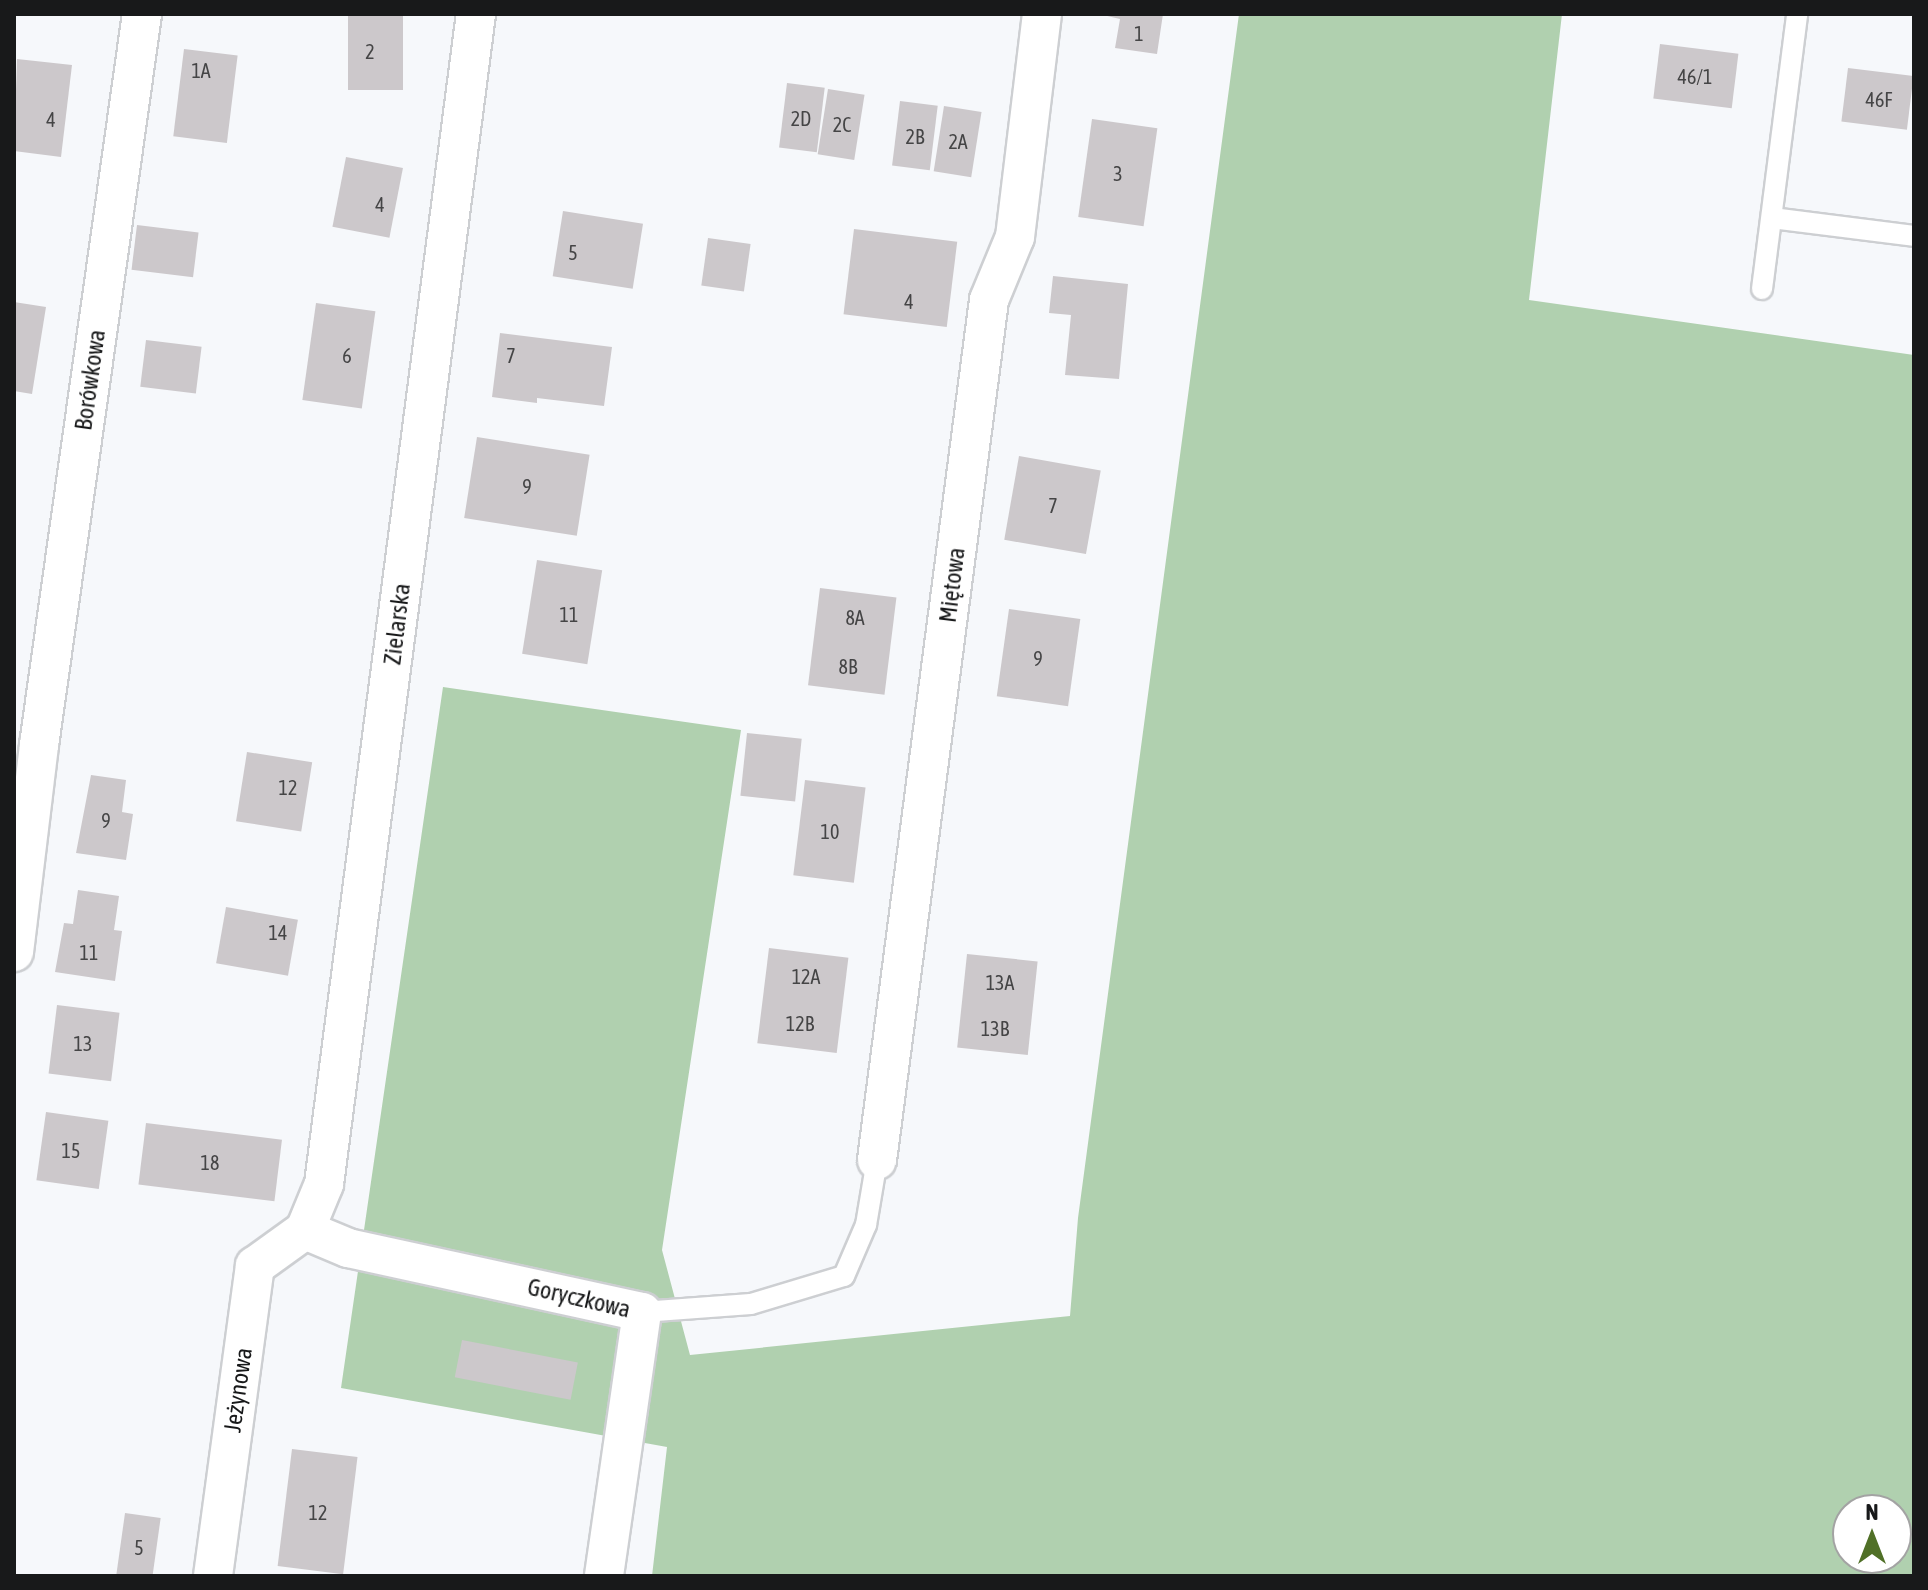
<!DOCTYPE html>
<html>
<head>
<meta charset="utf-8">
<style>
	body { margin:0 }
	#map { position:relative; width:1928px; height:1590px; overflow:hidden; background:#f6f8fb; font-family:"Asap Condensed",sans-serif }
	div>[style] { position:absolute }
	.green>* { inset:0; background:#b0d0af }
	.building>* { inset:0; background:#ccc8cb; transform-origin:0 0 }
	.roads { filter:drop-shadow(2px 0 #cdcfd2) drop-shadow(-2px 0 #cdcfd2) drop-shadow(0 2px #cdcfd2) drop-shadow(0 -2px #cdcfd2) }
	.service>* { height:20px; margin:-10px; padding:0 10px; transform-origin:10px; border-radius:10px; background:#fff }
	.minor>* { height:38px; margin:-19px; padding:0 19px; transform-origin:19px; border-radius:19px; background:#fff }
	span { translate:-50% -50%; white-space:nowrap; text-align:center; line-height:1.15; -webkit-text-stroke:8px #fff; paint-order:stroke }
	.number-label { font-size:20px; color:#454546 }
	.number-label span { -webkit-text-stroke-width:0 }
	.street-label { font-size:24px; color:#18191a }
	.frame { position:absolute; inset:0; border:16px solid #18191a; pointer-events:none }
	.north { position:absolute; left:1832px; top:1494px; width:80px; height:80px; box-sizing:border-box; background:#fff; border:2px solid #a3a3a3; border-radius:50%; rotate:0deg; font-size:22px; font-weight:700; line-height:32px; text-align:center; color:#18191a }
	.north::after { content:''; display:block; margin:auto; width:28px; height:36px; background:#507027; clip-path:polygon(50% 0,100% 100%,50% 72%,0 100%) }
</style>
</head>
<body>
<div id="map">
	<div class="green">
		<div style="clip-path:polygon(evenodd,1239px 14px,1562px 14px,1529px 300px,1914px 355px,1914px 1576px,652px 1576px,667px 1447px,341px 1388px,443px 687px,741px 730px,662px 1250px,690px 1355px,1070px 1316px,1078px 1218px,1239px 14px,1848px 1510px,1896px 1510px,1896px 1558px,1848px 1558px,1848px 1510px)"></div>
	</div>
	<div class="building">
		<div style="left:348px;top:14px;width:55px;height:76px"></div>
		<div style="clip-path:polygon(1099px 14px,1163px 14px,1157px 54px,1115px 48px,1120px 19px)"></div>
		<div style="left:1660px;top:44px;width:79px;height:55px;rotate:7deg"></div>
		<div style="left:184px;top:49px;width:54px;height:88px;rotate:7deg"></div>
		<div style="clip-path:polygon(17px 59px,72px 65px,61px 157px,14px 151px)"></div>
		<div style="left:1848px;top:68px;width:66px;height:54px;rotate:7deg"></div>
		<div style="left:787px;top:83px;width:38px;height:65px;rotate:7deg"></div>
		<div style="left:828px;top:89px;width:37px;height:66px;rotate:9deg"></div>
		<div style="left:900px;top:101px;width:38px;height:65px;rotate:7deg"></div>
		<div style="left:944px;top:106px;width:38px;height:66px;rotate:9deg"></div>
		<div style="left:1092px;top:119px;width:66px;height:99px;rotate:8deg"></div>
		<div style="left:346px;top:157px;width:58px;height:71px;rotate:11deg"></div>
		<div style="left:563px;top:211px;width:81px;height:66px;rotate:9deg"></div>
		<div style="left:137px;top:225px;width:62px;height:45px;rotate:7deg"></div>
		<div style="left:854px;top:229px;width:104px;height:86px;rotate:7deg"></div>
		<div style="left:708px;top:238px;width:43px;height:48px;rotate:8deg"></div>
		<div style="clip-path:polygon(1053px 276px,1128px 284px,1119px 379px,1065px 375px,1071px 315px,1049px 313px)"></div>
		<div style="clip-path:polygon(14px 302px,46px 307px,32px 394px,14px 391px)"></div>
		<div style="left:316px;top:303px;width:60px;height:98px;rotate:8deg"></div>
		<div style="clip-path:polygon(500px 333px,612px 347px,604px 406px,537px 398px,537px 403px,492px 397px)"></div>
		<div style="left:146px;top:340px;width:56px;height:47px;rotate:7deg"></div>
		<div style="left:477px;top:437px;width:114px;height:82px;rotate:9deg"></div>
		<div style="left:1019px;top:456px;width:83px;height:85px;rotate:10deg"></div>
		<div style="left:537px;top:560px;width:66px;height:95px;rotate:9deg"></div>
		<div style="left:820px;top:588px;width:77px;height:98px;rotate:7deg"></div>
		<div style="left:1009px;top:609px;width:72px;height:88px;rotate:8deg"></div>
		<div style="left:747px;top:733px;width:55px;height:63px;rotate:6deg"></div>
		<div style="left:247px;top:752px;width:66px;height:70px;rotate:9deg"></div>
		<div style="clip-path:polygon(91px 775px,126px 780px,122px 812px,133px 814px,126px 860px,76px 853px)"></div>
		<div style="left:805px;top:780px;width:61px;height:96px;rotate:7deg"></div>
		<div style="clip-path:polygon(78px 890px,119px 896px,114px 930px,122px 931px,115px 981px,55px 972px,64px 923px,73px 924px)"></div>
		<div style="left:226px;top:907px;width:73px;height:57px;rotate:10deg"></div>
		<div style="left:769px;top:948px;width:80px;height:96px;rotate:7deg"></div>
		<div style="left:967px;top:954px;width:71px;height:94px;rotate:6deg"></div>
		<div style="left:57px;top:1005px;width:63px;height:69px;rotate:7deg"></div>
		<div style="left:46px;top:1112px;width:63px;height:69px;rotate:8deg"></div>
		<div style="left:146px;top:1123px;width:137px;height:62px;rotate:7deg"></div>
		<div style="left:462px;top:1340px;width:118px;height:38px;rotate:11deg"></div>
		<div style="left:292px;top:1449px;width:66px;height:118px;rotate:7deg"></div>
		<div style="left:125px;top:1513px;width:36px;height:64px;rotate:8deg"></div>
	</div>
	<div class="roads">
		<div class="service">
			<div style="left:1772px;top:218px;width:143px;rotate:7.2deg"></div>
			<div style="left:1762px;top:289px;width:277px;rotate:-82.7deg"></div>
			<div style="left:642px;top:1312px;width:109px;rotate:-4.2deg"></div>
			<div style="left:751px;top:1304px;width:97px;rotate:-16.8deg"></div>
			<div style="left:844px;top:1276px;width:56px;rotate:-66.7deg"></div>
			<div style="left:866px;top:1225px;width:66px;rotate:-80.4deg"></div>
		</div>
		<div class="minor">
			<div style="left:14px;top:952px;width:209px;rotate:-83.1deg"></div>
			<div style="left:39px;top:745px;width:738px;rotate:-81.98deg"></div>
			<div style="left:877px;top:1160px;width:867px;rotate:-82.58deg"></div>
			<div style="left:989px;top:300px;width:68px;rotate:-67.6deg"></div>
			<div style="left:1015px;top:237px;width:225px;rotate:-83.1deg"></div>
			<div style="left:305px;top:1230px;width:50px;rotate:-67.6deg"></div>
			<div style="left:324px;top:1184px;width:1180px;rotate:-82.6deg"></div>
			<div style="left:305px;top:1230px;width:47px;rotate:22.7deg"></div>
			<div style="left:348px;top:1248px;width:301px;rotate:12.3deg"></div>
			<div style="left:642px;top:1312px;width:267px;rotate:98.2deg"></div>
			<div style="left:213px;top:1576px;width:313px;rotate:-82.3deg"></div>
			<div style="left:255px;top:1266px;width:62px;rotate:-35.8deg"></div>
		</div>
	</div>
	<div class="number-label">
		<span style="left:1139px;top:33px">1</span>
		<span style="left:370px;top:51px">2</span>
		<span style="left:201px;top:70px">1A</span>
		<span style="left:1695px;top:76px">46/1</span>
		<span style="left:1879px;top:99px">46F</span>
		<span style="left:801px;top:118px">2D</span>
		<span style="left:51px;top:119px">4</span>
		<span style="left:842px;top:124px">2C</span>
		<span style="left:915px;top:136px">2B</span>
		<span style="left:958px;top:141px">2A</span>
		<span style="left:1118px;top:173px">3</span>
		<span style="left:380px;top:204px">4</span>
		<span style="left:573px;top:252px">5</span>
		<span style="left:909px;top:301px">4</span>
		<span style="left:347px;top:355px">6</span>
		<span style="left:511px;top:355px">7</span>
		<span style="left:527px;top:486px">9</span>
		<span style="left:1053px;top:505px">7</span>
		<span style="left:569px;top:614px">11</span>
		<span style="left:855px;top:617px">8A</span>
		<span style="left:1038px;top:658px">9</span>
		<span style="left:848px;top:666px">8B</span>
		<span style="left:288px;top:787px">12</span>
		<span style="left:106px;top:820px">9</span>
		<span style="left:830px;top:831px">10</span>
		<span style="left:278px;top:932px">14</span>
		<span style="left:89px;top:952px">11</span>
		<span style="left:806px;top:976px">12A</span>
		<span style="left:1000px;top:982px">13A</span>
		<span style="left:800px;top:1023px">12B</span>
		<span style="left:995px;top:1028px">13B</span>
		<span style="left:83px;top:1043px">13</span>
		<span style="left:71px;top:1150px">15</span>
		<span style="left:210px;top:1162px">18</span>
		<span style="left:318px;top:1512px">12</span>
		<span style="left:139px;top:1547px">5</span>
	</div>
	<div class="street-label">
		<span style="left:90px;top:380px;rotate:-82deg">Borówkowa</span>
		<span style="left:952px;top:585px;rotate:-83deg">Miętowa</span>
		<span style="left:397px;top:624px;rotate:-83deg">Zielarska</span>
		<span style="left:579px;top:1298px;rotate:13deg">Goryczkowa</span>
		<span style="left:238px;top:1390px;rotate:-82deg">Jeżynowa</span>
	</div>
	<div class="frame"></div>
	<div class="north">N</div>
</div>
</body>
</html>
